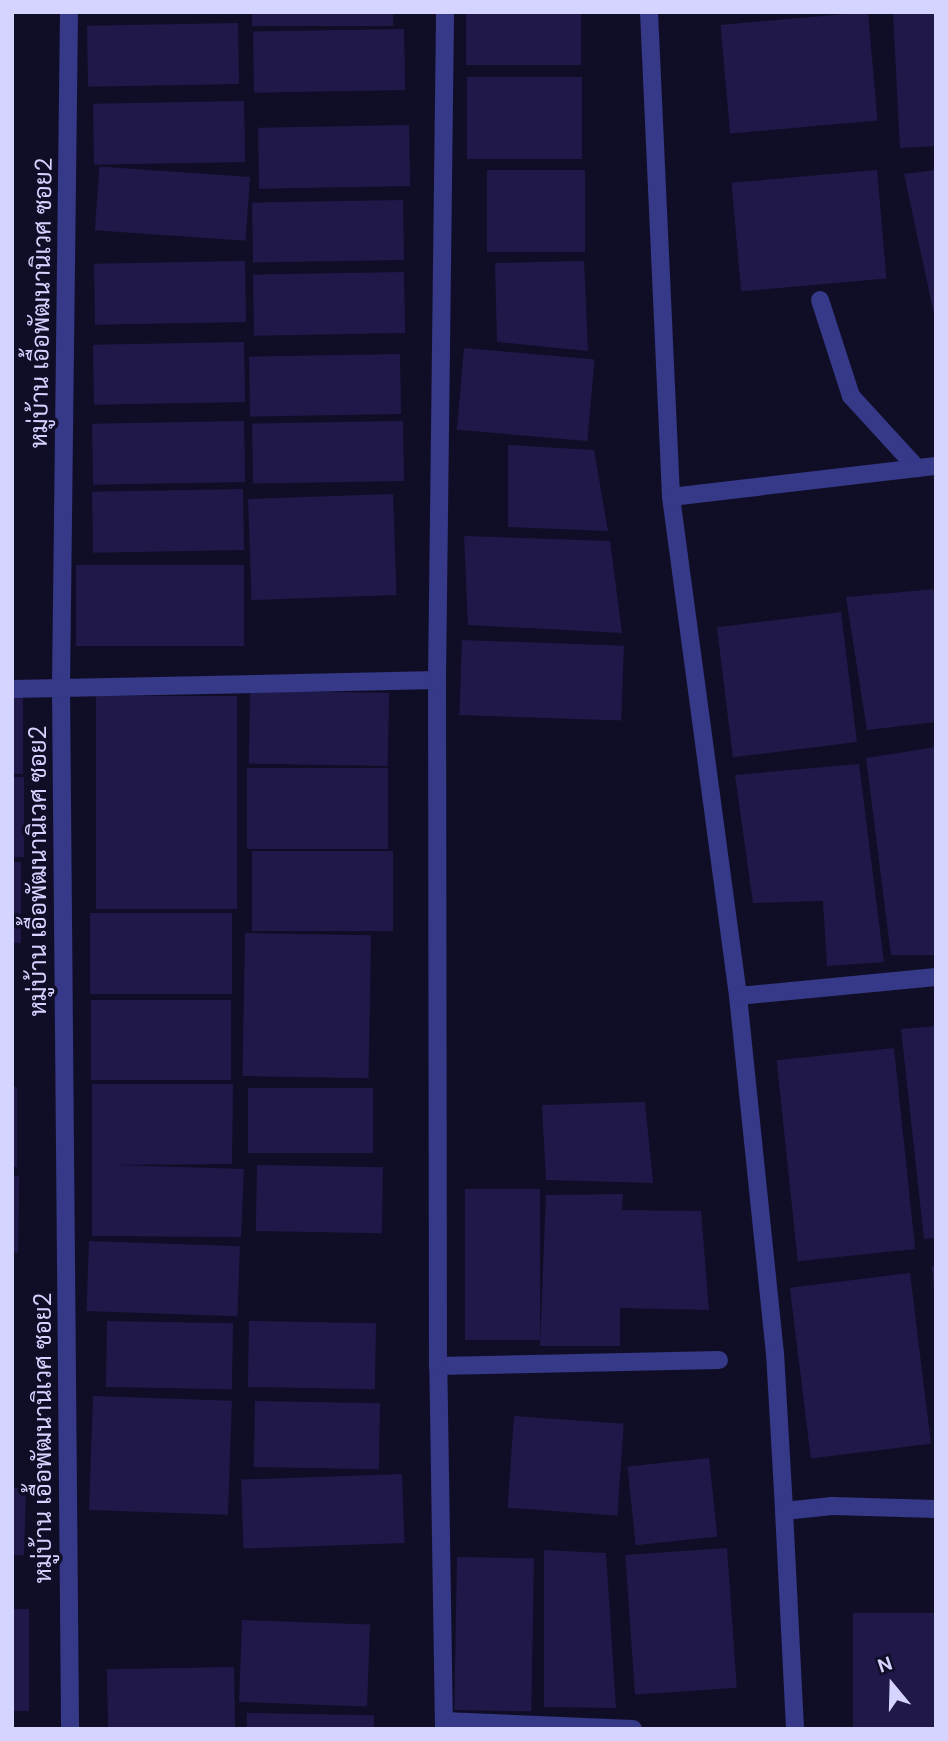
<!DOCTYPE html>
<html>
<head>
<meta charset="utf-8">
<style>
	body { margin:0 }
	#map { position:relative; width:948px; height:1741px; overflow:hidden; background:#100e27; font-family:"DM Sans",Sarabun,sans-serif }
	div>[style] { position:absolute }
	.building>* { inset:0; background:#1f1849; transform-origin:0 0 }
	.minor>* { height:18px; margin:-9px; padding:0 9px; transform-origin:9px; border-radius:9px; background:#363888 }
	span { translate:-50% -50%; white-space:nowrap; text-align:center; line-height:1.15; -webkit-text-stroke:7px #100e27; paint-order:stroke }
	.street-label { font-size:24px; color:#d5d3ff }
	.frame { position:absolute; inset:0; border:14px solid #d5d3ff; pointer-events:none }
	.north { position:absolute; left:857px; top:1650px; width:70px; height:70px; -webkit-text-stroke:5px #100e27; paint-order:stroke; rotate:341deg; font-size:19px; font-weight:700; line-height:28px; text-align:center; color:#d5d3ff }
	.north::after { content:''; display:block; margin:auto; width:24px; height:32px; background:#d5d3ff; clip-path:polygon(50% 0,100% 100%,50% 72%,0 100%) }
</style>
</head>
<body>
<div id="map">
	<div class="building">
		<div style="left:252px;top:12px;width:141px;height:14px"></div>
		<div style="left:466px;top:12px;width:115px;height:53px"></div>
		<div style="left:868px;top:12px;width:109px;height:148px;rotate:85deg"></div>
		<div style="clip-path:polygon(893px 12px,936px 12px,936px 146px,900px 148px)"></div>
		<div style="left:238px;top:23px;width:61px;height:151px;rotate:89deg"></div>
		<div style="left:404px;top:29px;width:61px;height:151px;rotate:89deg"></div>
		<div style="left:467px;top:77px;width:115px;height:82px"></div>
		<div style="left:244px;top:101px;width:61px;height:151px;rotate:89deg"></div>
		<div style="left:409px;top:125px;width:61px;height:151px;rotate:89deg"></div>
		<div style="left:487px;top:170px;width:98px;height:82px"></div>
		<div style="left:877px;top:170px;width:109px;height:146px;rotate:85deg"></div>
		<div style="clip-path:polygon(936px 170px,936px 319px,935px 319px,904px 174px)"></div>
		<div style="left:250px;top:177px;width:64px;height:151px;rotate:94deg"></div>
		<div style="left:403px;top:200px;width:60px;height:151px;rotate:89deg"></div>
		<div style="left:245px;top:261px;width:61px;height:151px;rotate:89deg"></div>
		<div style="clip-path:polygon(584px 261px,588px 351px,497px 342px,495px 263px)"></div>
		<div style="left:404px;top:272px;width:61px;height:151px;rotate:89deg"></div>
		<div style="left:244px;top:342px;width:60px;height:151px;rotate:89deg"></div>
		<div style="left:464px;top:348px;width:131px;height:82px;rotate:5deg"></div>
		<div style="left:400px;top:354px;width:60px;height:151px;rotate:89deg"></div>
		<div style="left:244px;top:421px;width:61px;height:152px;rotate:89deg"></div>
		<div style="left:403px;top:421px;width:60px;height:151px;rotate:89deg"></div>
		<div style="clip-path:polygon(508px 445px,594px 450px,608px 531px,508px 527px)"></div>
		<div style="left:243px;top:489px;width:61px;height:151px;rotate:89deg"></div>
		<div style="left:393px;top:494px;width:101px;height:145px;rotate:88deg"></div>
		<div style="clip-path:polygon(464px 536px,610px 541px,622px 633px,468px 625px)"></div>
		<div style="left:76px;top:565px;width:168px;height:81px"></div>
		<div style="clip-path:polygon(936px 589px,936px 722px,867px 730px,846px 597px)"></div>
		<div style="left:841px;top:612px;width:131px;height:125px;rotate:83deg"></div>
		<div style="left:462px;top:640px;width:162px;height:75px;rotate:2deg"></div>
		<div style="left:389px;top:693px;width:73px;height:139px;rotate:91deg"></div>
		<div style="left:12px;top:694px;width:11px;height:80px"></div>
		<div style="left:96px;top:696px;width:141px;height:213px"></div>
		<div style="clip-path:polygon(936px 747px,936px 955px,891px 955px,866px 758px)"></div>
		<div style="clip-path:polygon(859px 764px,884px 962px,827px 966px,823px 901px,753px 903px,735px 775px)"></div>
		<div style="left:247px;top:768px;width:141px;height:81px"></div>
		<div style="left:12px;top:777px;width:12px;height:80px"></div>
		<div style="left:252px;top:851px;width:141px;height:80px"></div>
		<div style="left:12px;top:862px;width:9px;height:81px"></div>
		<div style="left:90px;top:913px;width:142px;height:81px"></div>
		<div style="left:245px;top:933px;width:126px;height:143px;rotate:1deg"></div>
		<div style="left:91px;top:1000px;width:140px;height:80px"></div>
		<div style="clip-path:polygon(936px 1026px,936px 1238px,924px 1239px,901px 1029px)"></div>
		<div style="left:894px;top:1048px;width:202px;height:118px;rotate:84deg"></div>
		<div style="clip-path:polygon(92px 1084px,233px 1084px,232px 1164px,115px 1165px,244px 1169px,241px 1237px,92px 1236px)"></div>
		<div style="left:12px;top:1087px;width:5px;height:80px"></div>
		<div style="left:248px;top:1088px;width:125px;height:65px"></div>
		<div style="clip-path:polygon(645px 1102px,653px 1183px,546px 1180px,542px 1105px)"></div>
		<div style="left:257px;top:1165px;width:126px;height:66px;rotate:1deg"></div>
		<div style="clip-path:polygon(12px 1176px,19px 1176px,18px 1253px,12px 1252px)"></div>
		<div style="left:465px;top:1189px;width:75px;height:151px"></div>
		<div style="clip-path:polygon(623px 1194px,622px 1210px,701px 1211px,709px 1310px,620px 1308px,620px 1346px,540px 1346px,546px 1195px)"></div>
		<div style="left:89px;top:1241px;width:151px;height:70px;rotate:2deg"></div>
		<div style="clip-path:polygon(936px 1266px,936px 1287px,934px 1287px,932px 1267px)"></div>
		<div style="left:910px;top:1273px;width:172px;height:121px;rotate:83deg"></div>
		<div style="left:107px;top:1321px;width:126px;height:66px;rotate:1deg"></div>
		<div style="left:249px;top:1321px;width:127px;height:66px;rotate:1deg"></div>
		<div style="left:93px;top:1396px;width:139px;height:114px;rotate:2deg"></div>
		<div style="left:255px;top:1401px;width:125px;height:66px;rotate:1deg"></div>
		<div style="left:514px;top:1416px;width:110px;height:92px;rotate:4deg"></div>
		<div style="left:709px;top:1458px;width:79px;height:82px;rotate:84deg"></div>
		<div style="left:402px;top:1474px;width:69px;height:161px;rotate:88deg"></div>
		<div style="clip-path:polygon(12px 1488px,26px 1488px,24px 1555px,12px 1555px)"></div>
		<div style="left:727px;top:1548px;width:140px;height:102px;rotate:86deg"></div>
		<div style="clip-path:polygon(544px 1550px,606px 1553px,616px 1708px,544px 1707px)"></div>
		<div style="left:457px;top:1557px;width:77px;height:153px;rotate:1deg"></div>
		<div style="left:12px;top:1609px;width:17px;height:102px"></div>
		<div style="left:936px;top:1613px;width:116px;height:83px;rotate:90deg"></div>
		<div style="left:242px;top:1620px;width:128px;height:82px;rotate:2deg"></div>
		<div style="left:234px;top:1667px;width:62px;height:127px;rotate:89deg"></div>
		<div style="left:247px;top:1713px;width:127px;height:16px;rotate:1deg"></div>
	</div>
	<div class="minor">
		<div style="left:69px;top:12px;width:678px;rotate:90.68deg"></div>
		<div style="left:61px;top:690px;width:1039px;rotate:89.5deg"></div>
		<div style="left:649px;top:12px;width:485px;rotate:87.4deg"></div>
		<div style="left:671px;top:497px;width:503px;rotate:82.35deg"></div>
		<div style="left:738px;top:996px;width:359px;rotate:84.1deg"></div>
		<div style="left:775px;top:1353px;width:158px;rotate:86.7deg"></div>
		<div style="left:784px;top:1511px;width:48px;rotate:-5.9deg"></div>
		<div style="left:832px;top:1506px;width:104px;rotate:1.7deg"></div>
		<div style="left:820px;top:300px;width:101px;rotate:72.1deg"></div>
		<div style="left:851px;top:396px;width:98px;rotate:47.5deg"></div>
		<div style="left:671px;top:497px;width:267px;rotate:-6.7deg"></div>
		<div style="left:12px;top:689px;width:425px;rotate:-1.2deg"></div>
		<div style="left:738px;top:996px;width:199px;rotate:-5.5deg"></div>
		<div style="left:438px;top:1366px;width:281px;rotate:-1.2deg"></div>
		<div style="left:784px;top:1511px;width:218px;rotate:87.1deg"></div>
		<div style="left:444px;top:1721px;width:189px;rotate:2.4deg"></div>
		<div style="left:444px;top:1729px;width:363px;rotate:-90.9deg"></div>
		<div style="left:438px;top:1366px;width:686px;rotate:-90.08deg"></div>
		<div style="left:437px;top:680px;width:668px;rotate:-89.31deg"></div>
	</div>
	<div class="street-label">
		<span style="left:41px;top:303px;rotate:-89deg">หมู่บ้าน เอื้อพัฒนานิเวศ ซอย2</span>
		<span style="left:38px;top:871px;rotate:-90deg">หมู่บ้าน เอื้อพัฒนานิเวศ ซอย2</span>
		<span style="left:43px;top:1438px;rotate:-90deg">หมู่บ้าน เอื้อพัฒนานิเวศ ซอย2</span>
	</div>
	<div class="frame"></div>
	<div class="north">N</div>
</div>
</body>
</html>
